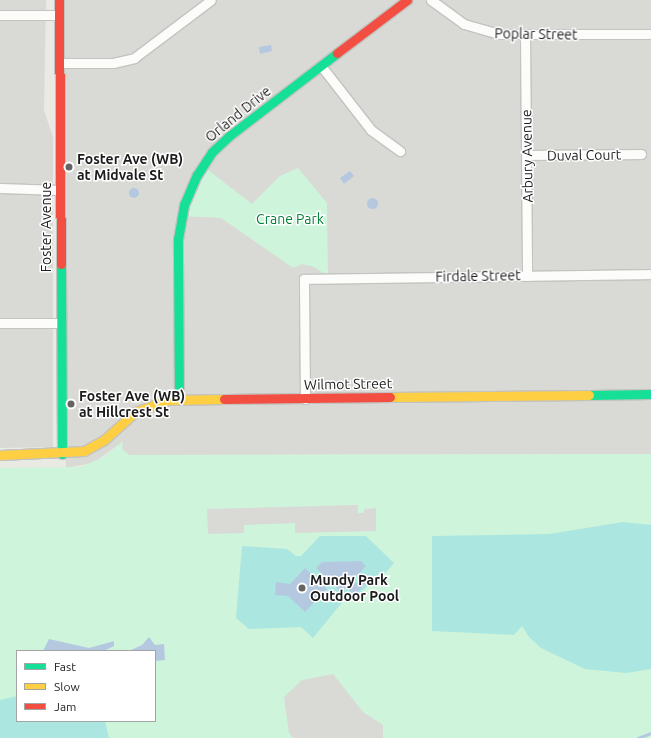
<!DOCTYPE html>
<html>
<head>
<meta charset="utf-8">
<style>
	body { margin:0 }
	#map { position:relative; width:651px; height:738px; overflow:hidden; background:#eaeae4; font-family:Ubuntu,sans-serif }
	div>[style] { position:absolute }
	.residential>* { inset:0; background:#d9d9d5 }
	.park>* { inset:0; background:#cef4db }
	.pitch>* { inset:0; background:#abe7e0 }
	.parking>* { inset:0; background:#d9d9d6 }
	.water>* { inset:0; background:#b4c9e0 }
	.round { border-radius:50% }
	.stream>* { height:2.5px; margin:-1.25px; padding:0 1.25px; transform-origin:1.25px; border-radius:1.25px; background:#b4c9e0 }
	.roads { filter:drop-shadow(1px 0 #c3c3c0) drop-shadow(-1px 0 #c3c3c0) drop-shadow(0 1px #c3c3c0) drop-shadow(0 -1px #c3c3c0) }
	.street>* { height:9px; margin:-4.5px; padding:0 4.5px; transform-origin:4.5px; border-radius:4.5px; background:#fcfcfb }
	.fast>* { height:9px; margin:-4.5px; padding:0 4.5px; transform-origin:4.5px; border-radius:4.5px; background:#16e098 }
	.slow>* { height:9px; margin:-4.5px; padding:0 4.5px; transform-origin:4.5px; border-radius:4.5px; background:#ffcf43 }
	.jam>* { height:9px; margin:-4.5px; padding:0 4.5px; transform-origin:4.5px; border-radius:4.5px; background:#f24e42 }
	.dots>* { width:11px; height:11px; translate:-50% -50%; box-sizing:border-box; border:2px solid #fff; border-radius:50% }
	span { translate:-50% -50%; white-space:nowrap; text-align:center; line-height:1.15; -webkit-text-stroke:3px #fff; paint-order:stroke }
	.street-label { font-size:14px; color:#1c1c1c }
	.poi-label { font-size:14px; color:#1c1c1c; font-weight:700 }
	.left { translate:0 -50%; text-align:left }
	.park-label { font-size:14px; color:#047f36 }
	.legend { position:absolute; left:16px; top:650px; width:140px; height:72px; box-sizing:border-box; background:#fff; border:1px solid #a4a4a4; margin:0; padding:5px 7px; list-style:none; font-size:12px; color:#1c1c1c }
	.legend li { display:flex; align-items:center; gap:8px; height:20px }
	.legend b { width:20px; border:1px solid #a4a4a4 }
</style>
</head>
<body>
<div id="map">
	<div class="residential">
		<div style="clip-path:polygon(0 0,46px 0,44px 111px,53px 137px,53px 447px,0 448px)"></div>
		<div style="clip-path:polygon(64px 0,651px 0,651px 454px,129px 455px,123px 451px,121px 443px,93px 463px,66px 468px)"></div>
	</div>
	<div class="park">
		<div style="clip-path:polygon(203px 166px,252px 204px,280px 176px,298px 168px,327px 203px,328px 276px,314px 267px,302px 264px,293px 268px,221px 218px,181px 216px)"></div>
		<div style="clip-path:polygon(evenodd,123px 441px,122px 449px,129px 455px,651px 454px,651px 738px,0 738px,0 468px,81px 467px,104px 457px,123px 441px,17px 651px,155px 651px,155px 721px,17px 721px,17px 651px)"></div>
	</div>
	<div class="pitch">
		<div style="clip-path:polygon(623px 522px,651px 525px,651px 669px,626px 673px,585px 669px,541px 648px,529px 637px,522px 626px,514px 635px,432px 631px,432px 536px,549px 534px)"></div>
		<div style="clip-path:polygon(320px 536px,366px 536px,394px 563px,382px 577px,379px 574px,354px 600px,344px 600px,313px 638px,301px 627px,249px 629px,236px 618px,242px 546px,287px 549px,296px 556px,301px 556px)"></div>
		<div style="clip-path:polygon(17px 696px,17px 721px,105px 721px,109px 738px,0 738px,0 700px)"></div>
	</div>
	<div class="parking">
		<div style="clip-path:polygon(358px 505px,358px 513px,363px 513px,365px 509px,376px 508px,376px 531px,295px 533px,295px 523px,244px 525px,244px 533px,208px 534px,207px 509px)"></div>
		<div style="clip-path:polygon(333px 674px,363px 712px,383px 725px,383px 738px,293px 738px,289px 733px,284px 697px,302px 680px)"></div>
	</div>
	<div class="water">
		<div style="clip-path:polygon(271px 45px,272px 51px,260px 54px,259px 47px)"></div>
		<div style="clip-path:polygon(350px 171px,354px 176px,344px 184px,340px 178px)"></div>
		<div class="round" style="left:129px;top:188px;width:10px;height:10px"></div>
		<div class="round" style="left:366.5px;top:197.5px;width:11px;height:11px"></div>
		<div style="clip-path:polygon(361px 561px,366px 566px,341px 592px,316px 568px,322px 562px)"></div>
		<div style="clip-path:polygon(305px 568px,327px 589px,305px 612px,288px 596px,275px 595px,276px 582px,290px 584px)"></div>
		<div style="clip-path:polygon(362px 579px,366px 583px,355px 595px,348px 589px)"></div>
		<div style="clip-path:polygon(149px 637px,155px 645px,164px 644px,165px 660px,155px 661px,155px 651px,131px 650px,142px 645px)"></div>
		<div style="clip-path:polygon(49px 639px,89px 648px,114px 641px,114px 646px,104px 651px,43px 651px)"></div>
	</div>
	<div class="stream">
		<div style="left:638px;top:738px;width:14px;rotate:-21deg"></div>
	</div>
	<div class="roads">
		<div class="street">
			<div style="left:431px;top:0;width:41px;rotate:36deg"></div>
			<div style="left:464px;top:24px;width:36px;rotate:16deg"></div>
			<div style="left:499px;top:34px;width:152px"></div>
			<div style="left:0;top:15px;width:59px"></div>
			<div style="left:525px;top:36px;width:240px;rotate:89.5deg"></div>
			<div style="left:60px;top:63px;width:53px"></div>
			<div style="left:113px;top:63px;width:22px;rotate:-13deg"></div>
			<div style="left:134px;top:58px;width:96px;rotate:-37deg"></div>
			<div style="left:322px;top:67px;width:80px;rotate:52.1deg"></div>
			<div style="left:371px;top:130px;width:36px;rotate:36deg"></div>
			<div style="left:527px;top:155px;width:114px;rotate:-0.5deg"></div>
			<div style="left:0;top:188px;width:60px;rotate:1.9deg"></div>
			<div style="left:0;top:323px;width:61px"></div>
			<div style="left:305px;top:399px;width:120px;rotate:-90.5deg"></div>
			<div style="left:304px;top:279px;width:347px;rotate:-0.8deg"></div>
		</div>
		<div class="fast">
			<div style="left:61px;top:264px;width:190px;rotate:89.7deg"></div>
			<div style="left:589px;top:395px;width:62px;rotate:-0.9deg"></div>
			<div style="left:179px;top:400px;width:161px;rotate:-90.4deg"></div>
			<div style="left:178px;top:239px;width:35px;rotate:-80deg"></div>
			<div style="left:184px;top:205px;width:33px;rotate:-67deg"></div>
			<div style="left:197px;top:175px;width:27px;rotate:-57deg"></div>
			<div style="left:212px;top:152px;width:23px;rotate:-43deg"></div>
			<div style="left:229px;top:136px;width:136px;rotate:-37.5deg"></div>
		</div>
		<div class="slow">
			<div style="left:390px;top:397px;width:199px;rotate:-0.6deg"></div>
			<div style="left:0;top:455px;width:84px;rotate:-2.7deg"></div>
			<div style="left:84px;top:451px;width:23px;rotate:-29deg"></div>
			<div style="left:104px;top:440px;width:42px;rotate:-42.1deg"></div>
			<div style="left:135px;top:412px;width:35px;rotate:-20deg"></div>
			<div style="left:168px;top:400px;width:56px;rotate:-1deg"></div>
		</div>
		<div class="jam">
			<div style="left:59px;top:0;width:264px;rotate:89.6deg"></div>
			<div style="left:337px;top:53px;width:88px;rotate:-37.1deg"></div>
			<div style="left:224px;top:399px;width:166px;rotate:-0.7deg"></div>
		</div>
	</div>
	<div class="dots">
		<div style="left:69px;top:167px;background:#646462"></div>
		<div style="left:71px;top:404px;background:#646462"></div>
		<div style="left:302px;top:588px;background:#646462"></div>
	</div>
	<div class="street-label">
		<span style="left:536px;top:34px;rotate:1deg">Poplar Street</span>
		<span style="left:238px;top:114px;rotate:-39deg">Orland Drive</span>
		<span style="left:584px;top:155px;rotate:-1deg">Duval Court</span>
		<span style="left:527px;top:156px;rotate:-91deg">Arbury Avenue</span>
		<span style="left:46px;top:227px;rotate:-90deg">Foster Avenue</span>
		<span style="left:478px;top:276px;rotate:-1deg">Firdale Street</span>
		<span style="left:348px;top:384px;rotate:-1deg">Wilmot Street</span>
	</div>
	<div class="poi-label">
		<span class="left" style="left:77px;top:167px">Foster Ave (WB)<br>at Midvale St</span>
		<span class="left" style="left:79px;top:404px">Foster Ave (WB)<br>at Hillcrest St</span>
		<span class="left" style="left:310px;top:588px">Mundy Park<br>Outdoor Pool</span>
	</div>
	<div class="park-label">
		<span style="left:290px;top:219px">Crane Park</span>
	</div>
	<ul class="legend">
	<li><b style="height:5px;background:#16e098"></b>Fast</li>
	<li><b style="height:5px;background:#ffcf43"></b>Slow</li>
	<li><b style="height:5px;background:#f24e42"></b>Jam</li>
	</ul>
</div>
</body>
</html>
